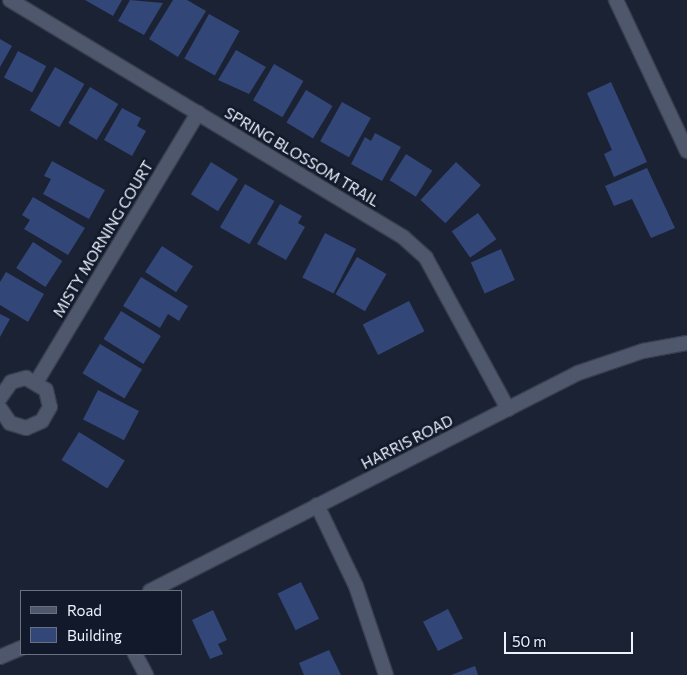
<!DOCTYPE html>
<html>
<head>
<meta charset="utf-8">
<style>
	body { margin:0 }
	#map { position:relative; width:687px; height:675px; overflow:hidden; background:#1a2234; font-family:Commissioner,sans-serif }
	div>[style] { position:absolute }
	.building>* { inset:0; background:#324678; transform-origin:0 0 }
	.roads { filter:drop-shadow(1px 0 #383e4d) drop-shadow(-1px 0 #383e4d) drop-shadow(0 1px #383e4d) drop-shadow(0 -1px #383e4d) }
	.minor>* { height:14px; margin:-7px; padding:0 7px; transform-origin:7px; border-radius:7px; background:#4e576c }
	.tertiary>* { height:14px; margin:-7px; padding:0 7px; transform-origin:7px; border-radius:7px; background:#4e576c }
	span { translate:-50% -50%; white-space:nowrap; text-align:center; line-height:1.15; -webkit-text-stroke:5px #11192a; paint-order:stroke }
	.street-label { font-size:15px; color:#ecf2fe }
	.legend { position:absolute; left:20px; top:590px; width:162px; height:65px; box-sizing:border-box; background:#11192a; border:1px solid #69707f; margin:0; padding:6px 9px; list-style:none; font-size:15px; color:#ecf2fe }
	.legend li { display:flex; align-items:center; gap:10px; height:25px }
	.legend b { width:25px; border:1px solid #69707f }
	.scale { position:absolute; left:504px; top:632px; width:129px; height:22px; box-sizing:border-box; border:2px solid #ecf2fe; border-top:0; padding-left:6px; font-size:15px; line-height:18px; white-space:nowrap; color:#ecf2fe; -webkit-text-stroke:4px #11192a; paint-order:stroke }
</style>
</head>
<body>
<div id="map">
	<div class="building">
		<div style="clip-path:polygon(85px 0,122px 0,113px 16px)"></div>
		<div style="clip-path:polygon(130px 0,163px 3px,144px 35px,118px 21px)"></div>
		<div style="clip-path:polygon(173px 0,187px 0,206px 11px,178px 57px,149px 39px)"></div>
		<div style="left:209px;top:14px;width:35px;height:51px;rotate:29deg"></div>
		<div style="clip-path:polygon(0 39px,12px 46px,0 67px)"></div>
		<div style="clip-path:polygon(236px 50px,266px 67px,249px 94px,218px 80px)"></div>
		<div style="left:18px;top:51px;width:32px;height:30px;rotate:28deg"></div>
		<div style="left:274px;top:64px;width:34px;height:42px;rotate:30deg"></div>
		<div style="left:55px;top:67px;width:34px;height:50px;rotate:30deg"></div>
		<div style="clip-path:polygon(611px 82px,647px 162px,614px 177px,604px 154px,612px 150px,587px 93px)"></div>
		<div style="left:90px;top:87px;width:33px;height:42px;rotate:31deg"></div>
		<div style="left:306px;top:90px;width:31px;height:38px;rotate:31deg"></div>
		<div style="left:342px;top:102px;width:33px;height:45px;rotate:29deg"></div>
		<div style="clip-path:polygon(122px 108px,141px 118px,137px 126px,146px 131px,132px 156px,104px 140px)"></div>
		<div style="clip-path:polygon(375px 133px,401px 147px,382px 181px,351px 164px,365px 137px,371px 141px)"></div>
		<div style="left:406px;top:154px;width:31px;height:31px;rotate:32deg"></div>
		<div style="clip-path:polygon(52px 161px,105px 190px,89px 219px,43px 194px,51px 179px,44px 176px)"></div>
		<div style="left:211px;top:162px;width:32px;height:38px;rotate:32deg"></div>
		<div style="left:456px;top:162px;width:34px;height:52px;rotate:43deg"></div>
		<div style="clip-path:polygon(647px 168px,675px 228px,651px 238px,632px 199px,614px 206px,605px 186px)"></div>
		<div style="left:245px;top:184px;width:34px;height:50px;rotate:30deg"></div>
		<div style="clip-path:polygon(33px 197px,85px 228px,68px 255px,24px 229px,30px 220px,22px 215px)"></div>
		<div style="clip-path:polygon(280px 204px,302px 216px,298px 223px,305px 227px,286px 260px,257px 244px)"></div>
		<div style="left:478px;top:213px;width:32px;height:32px;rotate:55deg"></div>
		<div style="left:325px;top:233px;width:35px;height:50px;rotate:27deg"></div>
		<div style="left:33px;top:242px;width:35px;height:31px;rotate:33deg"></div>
		<div style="left:162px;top:246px;width:37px;height:31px;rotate:33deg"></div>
		<div style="left:501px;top:249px;width:34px;height:33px;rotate:66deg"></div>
		<div style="left:357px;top:257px;width:34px;height:43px;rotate:30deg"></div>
		<div style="clip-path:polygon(6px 272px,44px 294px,28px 322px,0 305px,0 282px)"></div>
		<div style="clip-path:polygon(141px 277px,188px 306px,179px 321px,168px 314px,160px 328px,123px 306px)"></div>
		<div style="left:409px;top:301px;width:34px;height:52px;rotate:63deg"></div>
		<div style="left:121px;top:311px;width:47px;height:33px;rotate:32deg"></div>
		<div style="clip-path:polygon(0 314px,10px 319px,0 337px)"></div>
		<div style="left:100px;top:344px;width:49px;height:34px;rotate:31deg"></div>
		<div style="left:98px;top:390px;width:46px;height:33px;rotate:27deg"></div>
		<div style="left:79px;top:432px;width:54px;height:33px;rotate:32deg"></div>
		<div style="left:301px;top:582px;width:41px;height:26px;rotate:64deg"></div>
		<div style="left:448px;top:609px;width:33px;height:28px;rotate:63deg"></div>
		<div style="clip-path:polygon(213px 610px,227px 640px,218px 644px,223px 654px,210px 659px,192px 620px)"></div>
		<div style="clip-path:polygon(329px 650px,341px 675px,304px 675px,299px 663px)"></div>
		<div style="clip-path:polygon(475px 666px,478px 675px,451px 675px)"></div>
	</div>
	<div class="roads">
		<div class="minor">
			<div style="left:10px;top:0;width:459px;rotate:31.1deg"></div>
			<div style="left:403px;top:237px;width:31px;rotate:42deg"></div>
			<div style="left:426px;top:258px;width:172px;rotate:61.5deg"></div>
			<div style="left:616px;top:0;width:167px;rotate:64.8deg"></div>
			<div style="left:37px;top:381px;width:313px;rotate:-59deg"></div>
			<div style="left:0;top:398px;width:19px;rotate:-55deg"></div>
			<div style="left:11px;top:382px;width:16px;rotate:-15deg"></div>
			<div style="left:26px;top:378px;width:23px;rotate:31deg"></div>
			<div style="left:46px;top:390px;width:17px;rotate:77deg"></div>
			<div style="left:50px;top:407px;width:16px;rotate:120deg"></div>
			<div style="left:42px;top:421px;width:17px;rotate:156deg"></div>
			<div style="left:26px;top:428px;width:17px;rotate:-163deg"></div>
			<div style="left:10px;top:423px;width:18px;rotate:-124deg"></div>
			<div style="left:317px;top:505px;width:90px;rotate:64.3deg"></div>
			<div style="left:356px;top:586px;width:94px;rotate:71.4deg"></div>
			<div style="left:135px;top:654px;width:24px;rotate:62deg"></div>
		</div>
		<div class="tertiary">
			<div style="left:150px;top:591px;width:480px;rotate:-27deg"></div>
			<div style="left:578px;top:373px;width:69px;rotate:-18.7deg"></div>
			<div style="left:643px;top:351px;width:45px;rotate:-10.3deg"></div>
			<div style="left:0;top:657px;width:23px;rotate:-23deg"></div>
		</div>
	</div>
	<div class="street-label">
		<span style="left:302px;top:157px;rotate:31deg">SPRING BLOSSOM TRAIL</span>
		<span style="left:103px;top:239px;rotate:-59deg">MISTY MORNING COURT</span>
		<span style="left:407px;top:442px;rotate:-27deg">HARRIS ROAD</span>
	</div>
	<ul class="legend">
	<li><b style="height:6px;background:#4e576c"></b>Road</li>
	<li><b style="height:14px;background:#324678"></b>Building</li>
	</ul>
	<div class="scale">50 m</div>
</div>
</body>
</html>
